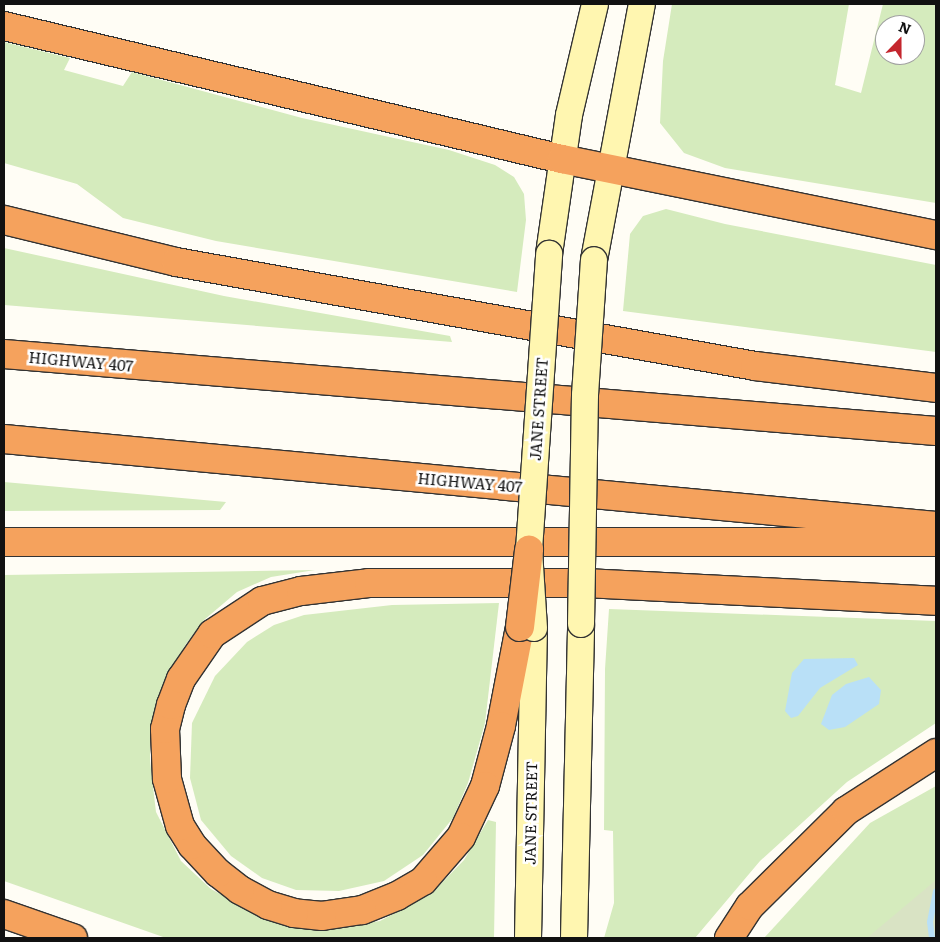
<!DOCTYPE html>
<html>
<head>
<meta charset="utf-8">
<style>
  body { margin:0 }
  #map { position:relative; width:940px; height:942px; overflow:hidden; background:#fffdf5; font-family:Literata,serif }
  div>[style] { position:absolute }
  .green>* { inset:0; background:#d5ebbd }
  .cemetery>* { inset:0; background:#d9e3c4 }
  .water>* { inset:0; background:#b9e0f7 }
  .stream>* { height:6px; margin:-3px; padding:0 3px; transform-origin:3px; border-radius:3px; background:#b9e0f7 }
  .roads { filter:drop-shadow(1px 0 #333) drop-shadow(-1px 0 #333) drop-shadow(0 1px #333) drop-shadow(0 -1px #333) }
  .secondary>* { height:26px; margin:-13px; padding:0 13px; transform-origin:13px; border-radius:13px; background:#fff6b0 }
  .motorway>* { height:28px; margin:-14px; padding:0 14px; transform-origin:14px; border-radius:14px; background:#f5a25d }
  .bridges { filter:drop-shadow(1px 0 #333) drop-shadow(-1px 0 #333) drop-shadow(0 1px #333) drop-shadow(0 -1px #333) }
  .secondary-bridge>* { height:26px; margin:-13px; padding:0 13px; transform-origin:13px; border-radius:13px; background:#fff6b0 }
  .motorway-bridge>* { height:28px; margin:-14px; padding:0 14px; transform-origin:14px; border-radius:14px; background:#f5a25d }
  span { translate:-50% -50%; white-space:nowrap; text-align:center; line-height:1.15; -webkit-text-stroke:5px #fff; paint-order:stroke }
  .street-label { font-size:15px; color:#111 }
  .frame { position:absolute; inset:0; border:5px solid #111; pointer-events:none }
  .north { position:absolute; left:875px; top:15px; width:50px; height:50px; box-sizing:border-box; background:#fff; border:1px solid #a0a0a0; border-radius:50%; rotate:22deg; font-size:14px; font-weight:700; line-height:20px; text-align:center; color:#111 }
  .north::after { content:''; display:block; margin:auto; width:18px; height:22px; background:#c4262e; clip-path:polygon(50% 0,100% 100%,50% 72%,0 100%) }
</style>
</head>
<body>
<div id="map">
  <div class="green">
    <div style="clip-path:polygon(evenodd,672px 4px,849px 4px,835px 85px,861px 93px,883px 4px,936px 4px,936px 203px,725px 168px,684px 153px,660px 123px,663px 61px,672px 4px,885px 25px,915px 25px,915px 55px,885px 55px,885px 25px)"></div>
    <div style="clip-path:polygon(4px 42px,70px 58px,64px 70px,123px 86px,132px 72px,302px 118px,449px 150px,495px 165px,514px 177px,524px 194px,526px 220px,517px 292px,216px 241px,123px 218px,77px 184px,4px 163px)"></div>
    <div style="clip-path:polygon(666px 209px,725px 224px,936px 265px,936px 352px,623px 311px,630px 234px,643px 216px)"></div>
    <div style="clip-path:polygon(4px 248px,224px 296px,450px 336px,452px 342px,4px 305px)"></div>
    <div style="clip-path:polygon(4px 482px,226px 502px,220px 510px,4px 511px)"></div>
    <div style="clip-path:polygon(315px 570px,271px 577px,237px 592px,204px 620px,186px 644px,164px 681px,150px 727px,150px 761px,156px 812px,181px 861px,211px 889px,251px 911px,291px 925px,329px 929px,380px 921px,431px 894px,464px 860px,488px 820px,496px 822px,494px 938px,166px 938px,4px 881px,4px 575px)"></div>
    <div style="clip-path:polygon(499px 603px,485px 723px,468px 783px,453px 818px,423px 855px,384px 881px,339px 891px,296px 890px,262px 878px,231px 856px,201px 820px,190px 778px,192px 723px,215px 676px,247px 642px,274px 625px,304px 615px,392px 605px)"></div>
    <div style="clip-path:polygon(609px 609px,936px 621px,936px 723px,847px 782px,760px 861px,695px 938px,604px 938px,614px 903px,613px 831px,604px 830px,605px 669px)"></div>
    <div style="clip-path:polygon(936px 786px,936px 938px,764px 938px,870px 823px)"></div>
  </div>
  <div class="cemetery">
    <div style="clip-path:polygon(936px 880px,936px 938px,867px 938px)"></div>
  </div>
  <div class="water">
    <div style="clip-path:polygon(854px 658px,858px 665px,820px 688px,798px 716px,791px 718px,785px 711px,792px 673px,804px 659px)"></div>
    <div style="clip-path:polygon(869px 677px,881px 690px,879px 704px,845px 727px,829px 730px,821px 724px,832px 695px,846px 684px)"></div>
  </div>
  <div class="stream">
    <div style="left:932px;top:938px;width:16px;rotate:-97deg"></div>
    <div style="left:930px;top:922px;width:31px;rotate:-79deg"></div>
  </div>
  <div class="roads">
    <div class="secondary">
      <div style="left:549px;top:254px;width:140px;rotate:-81.8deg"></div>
      <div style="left:569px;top:115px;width:114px;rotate:-76.8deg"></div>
      <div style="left:594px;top:260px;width:260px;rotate:-79.4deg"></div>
      <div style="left:528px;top:938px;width:310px;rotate:-88.9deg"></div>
      <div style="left:574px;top:938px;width:314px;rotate:-88.7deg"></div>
    </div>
    <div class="motorway">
      <div style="left:4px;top:26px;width:574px;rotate:13.41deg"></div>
      <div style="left:562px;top:159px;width:382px;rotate:11.5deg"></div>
      <div style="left:4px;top:220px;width:177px;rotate:13.7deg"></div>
      <div style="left:176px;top:262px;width:588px;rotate:10.18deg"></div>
      <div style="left:755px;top:366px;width:182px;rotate:6.9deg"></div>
      <div style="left:4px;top:354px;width:935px;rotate:4.72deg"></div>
      <div style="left:4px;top:439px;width:936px;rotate:5.33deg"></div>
      <div style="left:4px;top:542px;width:932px"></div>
      <div style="left:520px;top:627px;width:101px;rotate:100.9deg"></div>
      <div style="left:501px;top:726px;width:62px;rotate:104.9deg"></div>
      <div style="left:485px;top:786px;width:56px;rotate:115.2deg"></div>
      <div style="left:461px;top:837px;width:58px;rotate:130.8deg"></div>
      <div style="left:423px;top:881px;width:30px;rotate:150deg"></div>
      <div style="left:397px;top:896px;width:38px;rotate:158deg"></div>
      <div style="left:362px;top:910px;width:40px;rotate:171.5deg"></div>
      <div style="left:322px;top:916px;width:28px;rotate:-174deg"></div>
      <div style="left:294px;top:913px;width:27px;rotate:-163deg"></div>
      <div style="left:268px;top:905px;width:32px;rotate:-152deg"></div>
      <div style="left:240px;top:890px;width:28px;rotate:-142deg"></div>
      <div style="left:218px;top:873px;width:38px;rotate:-133deg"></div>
      <div style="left:192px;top:845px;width:22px;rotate:-122deg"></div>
      <div style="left:180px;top:826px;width:49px;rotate:-105.5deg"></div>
      <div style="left:167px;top:779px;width:50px;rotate:-92.3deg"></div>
      <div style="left:165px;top:729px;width:25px;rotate:-76deg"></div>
      <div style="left:171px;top:705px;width:28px;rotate:-69deg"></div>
      <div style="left:181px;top:679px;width:55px;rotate:-55.4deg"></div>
      <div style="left:212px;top:634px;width:60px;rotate:-33.4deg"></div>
      <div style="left:262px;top:601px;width:40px;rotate:-14.4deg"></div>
      <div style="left:301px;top:591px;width:68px;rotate:-6.7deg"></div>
      <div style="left:369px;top:583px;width:215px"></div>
      <div style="left:584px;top:583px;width:352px;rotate:2.9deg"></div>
      <div style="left:4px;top:914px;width:73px;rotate:19.2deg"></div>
      <div style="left:729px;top:938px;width:38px;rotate:-57deg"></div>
      <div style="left:750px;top:906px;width:135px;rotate:-44.7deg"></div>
      <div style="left:846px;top:811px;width:107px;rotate:-32.8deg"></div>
    </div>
  </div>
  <div class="bridges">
    <div class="secondary-bridge">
      <div style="left:581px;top:624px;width:229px;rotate:-89deg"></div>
      <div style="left:585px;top:395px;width:135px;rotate:-86.2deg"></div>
      <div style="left:534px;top:628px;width:78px;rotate:-93.7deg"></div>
      <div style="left:529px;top:550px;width:297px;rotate:-86.1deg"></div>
    </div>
    <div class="motorway-bridge">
      <div style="left:520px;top:627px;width:78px;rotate:-83.3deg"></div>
    </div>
  </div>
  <div class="street-label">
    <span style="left:81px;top:361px;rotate:5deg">HIGHWAY 407</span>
    <span style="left:538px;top:409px;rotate:-86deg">JANE STREET</span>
    <span style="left:470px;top:482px;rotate:5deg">HIGHWAY 407</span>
    <span style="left:530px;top:813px;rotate:-89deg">JANE STREET</span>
  </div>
  <div class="frame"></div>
  <div class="north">N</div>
</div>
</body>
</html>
